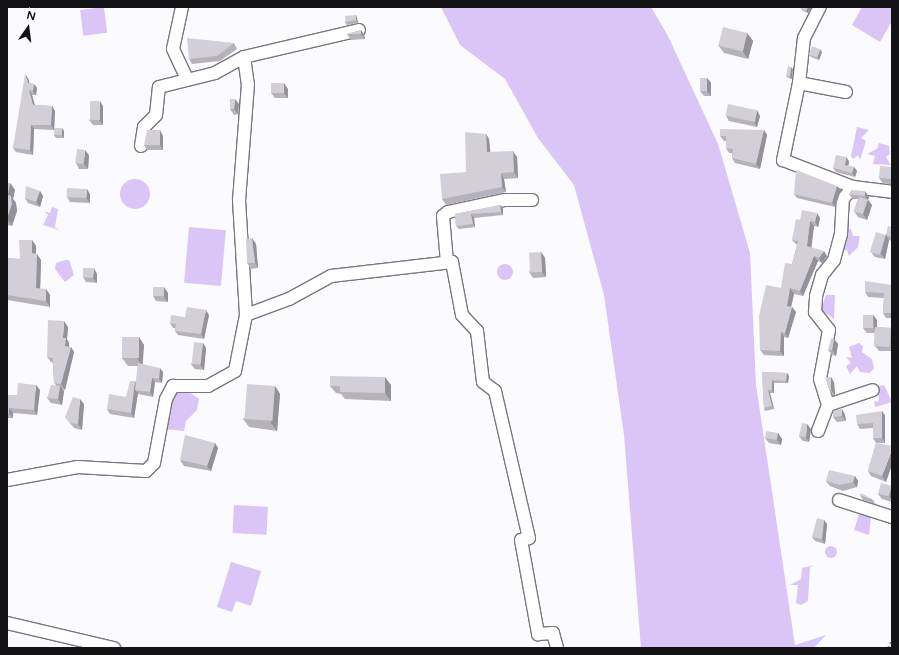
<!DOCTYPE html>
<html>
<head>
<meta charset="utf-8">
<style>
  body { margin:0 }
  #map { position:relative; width:899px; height:655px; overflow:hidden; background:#fbfafe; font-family:"Varela Round",sans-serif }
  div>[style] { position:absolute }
  .water>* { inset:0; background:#dac5f7; transform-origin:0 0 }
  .round { border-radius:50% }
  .path>* { height:1.5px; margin-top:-0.75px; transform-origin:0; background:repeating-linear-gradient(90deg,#a1a0a3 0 2px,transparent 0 4px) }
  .roads { filter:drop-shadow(1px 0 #79767f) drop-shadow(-1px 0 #79767f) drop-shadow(0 1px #79767f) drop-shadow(0 -1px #79767f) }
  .minor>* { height:12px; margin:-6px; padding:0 6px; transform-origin:6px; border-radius:6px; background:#fff }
  .wall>* { inset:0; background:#b5b2bb }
  .shaded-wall>* { inset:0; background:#949198 }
  .building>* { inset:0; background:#d3cfd9; transform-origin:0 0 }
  span { translate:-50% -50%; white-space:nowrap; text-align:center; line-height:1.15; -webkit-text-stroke:3px #fff; paint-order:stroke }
  .frame { position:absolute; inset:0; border:8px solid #131215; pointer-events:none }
  .north { position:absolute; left:8px; top:8px; width:40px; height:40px; -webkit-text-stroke:3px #fff; paint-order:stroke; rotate:14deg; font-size:11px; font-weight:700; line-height:16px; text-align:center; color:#131215 }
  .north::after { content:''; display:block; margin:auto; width:14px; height:18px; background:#131215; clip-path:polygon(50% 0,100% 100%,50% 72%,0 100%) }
</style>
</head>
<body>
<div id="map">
  <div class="water">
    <div style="left:104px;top:7px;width:26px;height:24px;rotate:83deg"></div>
    <div style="clip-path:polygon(441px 7px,651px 7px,668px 36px,718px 144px,750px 253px,756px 385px,795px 645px,826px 635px,814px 648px,641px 648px,624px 435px,604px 295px,574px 185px,538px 138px,505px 79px,460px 45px)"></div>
    <div style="clip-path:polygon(862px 7px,892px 7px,892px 21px,880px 42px,852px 25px)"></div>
    <div style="clip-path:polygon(857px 127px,869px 130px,861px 138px,866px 141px,860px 160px,858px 155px,853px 159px,851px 156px)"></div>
    <div style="clip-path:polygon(879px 143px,889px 146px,890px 154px,886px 157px,891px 165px,873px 164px,875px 156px,867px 154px,877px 149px)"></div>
    <div class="round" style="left:120px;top:179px;width:30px;height:30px"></div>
    <div style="clip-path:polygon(52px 207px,58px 209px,55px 227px,59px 230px,43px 225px,48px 215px,44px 211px,50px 213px)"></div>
    <div style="left:189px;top:227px;width:37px;height:56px;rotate:5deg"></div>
    <div style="clip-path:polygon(851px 229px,853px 236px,860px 236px,858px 247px,849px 256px,847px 250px,842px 251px,846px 244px,842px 242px,847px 237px,845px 230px)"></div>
    <div style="clip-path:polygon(65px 260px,69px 260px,74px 275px,65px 282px,55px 269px,56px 263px)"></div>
    <div class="round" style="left:497px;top:264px;width:16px;height:16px"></div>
    <div style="clip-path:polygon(826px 295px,835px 295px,834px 319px,821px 310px)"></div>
    <div style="clip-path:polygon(859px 343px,863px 346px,862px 352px,872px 359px,874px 368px,870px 373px,860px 372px,857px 366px,850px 374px,846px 366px,851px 363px,846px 357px,852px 358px,849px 347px)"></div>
    <div style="clip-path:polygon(884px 385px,892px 402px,875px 407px,874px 401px,878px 402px,879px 398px,876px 387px)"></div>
    <div style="clip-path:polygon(188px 391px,199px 399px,197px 410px,186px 421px,184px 431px,165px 429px,168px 407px,175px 393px)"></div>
    <div style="left:234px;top:505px;width:34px;height:28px;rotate:3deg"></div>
    <div style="clip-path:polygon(859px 514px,871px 517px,869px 535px,854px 530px)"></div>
    <div class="round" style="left:825px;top:546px;width:12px;height:12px"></div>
    <div style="clip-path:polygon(231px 562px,261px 571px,251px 606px,236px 601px,232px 612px,217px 607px)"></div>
    <div style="clip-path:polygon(814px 565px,810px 567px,808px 601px,801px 605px,796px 603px,798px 585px,790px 585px,801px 579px,802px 568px)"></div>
  </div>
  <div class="path">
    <div style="left:888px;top:648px;width:10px;rotate:-66deg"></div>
  </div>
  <div class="roads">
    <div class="minor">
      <div style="left:182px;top:7px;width:43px;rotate:102.1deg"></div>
      <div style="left:173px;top:49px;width:33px;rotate:65deg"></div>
      <div style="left:244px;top:57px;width:118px;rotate:-13.2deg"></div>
      <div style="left:799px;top:83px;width:45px;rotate:-83.7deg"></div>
      <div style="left:804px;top:38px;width:35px;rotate:-63deg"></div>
      <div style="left:846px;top:92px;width:48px;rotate:-169.2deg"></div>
      <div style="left:799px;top:83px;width:79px;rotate:101.7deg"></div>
      <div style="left:783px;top:160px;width:75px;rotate:21.1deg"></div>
      <div style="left:853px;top:187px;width:39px;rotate:7deg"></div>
      <div style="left:141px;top:146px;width:19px;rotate:-81deg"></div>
      <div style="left:144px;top:127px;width:17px;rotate:-45deg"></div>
      <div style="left:156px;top:115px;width:28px;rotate:-84deg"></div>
      <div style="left:159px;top:87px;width:58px;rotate:-14deg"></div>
      <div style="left:215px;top:73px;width:33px;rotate:-29deg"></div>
      <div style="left:244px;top:57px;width:27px;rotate:82deg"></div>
      <div style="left:248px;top:84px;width:116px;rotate:94.4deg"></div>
      <div style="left:239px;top:200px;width:115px;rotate:86.5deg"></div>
      <div style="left:447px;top:262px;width:46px;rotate:-95deg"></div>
      <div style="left:443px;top:216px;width:6px;rotate:-39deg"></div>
      <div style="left:448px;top:212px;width:57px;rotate:-12.1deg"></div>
      <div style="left:504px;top:200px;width:28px"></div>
      <div style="left:828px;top:405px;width:47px;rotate:-18.4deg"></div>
      <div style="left:818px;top:431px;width:28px;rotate:-69deg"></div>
      <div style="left:828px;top:405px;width:27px;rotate:-107deg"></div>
      <div style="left:820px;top:379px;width:50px;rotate:-79.6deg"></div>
      <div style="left:829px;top:330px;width:23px;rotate:-128deg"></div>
      <div style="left:815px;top:312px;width:16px;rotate:-86deg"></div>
      <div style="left:816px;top:296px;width:22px;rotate:-74deg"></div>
      <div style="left:822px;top:275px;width:19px;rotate:-51deg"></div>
      <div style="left:834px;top:260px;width:27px;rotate:-75deg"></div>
      <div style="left:841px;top:234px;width:35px;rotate:-87deg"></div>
      <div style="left:843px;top:199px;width:16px;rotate:-50deg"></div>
      <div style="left:7px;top:480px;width:72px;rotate:-10.4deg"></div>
      <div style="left:78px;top:467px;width:68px;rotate:3.4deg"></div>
      <div style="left:146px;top:471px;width:11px;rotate:-45deg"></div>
      <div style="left:154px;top:463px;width:65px;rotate:-79.4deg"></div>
      <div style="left:166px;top:399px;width:15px;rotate:-62deg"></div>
      <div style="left:173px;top:386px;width:35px"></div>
      <div style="left:208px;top:386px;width:31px;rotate:-29deg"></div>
      <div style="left:235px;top:371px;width:57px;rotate:-78.9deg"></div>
      <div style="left:246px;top:315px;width:46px;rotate:-20.4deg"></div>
      <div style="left:289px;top:299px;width:48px;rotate:-28.7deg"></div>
      <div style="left:331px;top:276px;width:122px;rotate:-6.6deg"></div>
      <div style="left:452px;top:262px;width:54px;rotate:79.3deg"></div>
      <div style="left:462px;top:315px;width:22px;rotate:47deg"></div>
      <div style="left:477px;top:331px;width:51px;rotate:83.3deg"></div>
      <div style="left:483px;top:382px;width:15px;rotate:37deg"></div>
      <div style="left:495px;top:391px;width:151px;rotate:77deg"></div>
      <div style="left:529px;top:538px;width:8px;rotate:166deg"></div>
      <div style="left:521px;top:540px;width:96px;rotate:79.7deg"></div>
      <div style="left:538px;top:634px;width:15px;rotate:-4deg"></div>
      <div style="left:553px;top:633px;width:16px;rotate:75deg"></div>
      <div style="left:839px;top:500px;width:56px;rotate:17.8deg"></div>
      <div style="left:7px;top:623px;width:110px;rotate:13.2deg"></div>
    </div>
  </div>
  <div class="wall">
    <div style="clip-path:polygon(801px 8px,811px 8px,808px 13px,803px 11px)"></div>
    <div style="clip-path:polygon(356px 15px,357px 18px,358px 23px,347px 25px,345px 22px)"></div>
    <div style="clip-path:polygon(361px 30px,364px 35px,365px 39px,351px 40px,347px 34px)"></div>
    <div style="clip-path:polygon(747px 33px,753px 41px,748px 59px,724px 53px,718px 45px)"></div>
    <div style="clip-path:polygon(234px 43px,237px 49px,220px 61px,192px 64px,189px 59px)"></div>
    <div style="clip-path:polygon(822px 52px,819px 60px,811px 57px,809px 55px)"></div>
    <div style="clip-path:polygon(793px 69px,792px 79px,788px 78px,786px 76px)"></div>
    <div style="clip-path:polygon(28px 78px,29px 83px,34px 84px,37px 88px,36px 95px,32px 95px,35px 105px,52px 106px,55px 111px,54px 130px,34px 129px,33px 155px,16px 152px,13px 148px)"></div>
    <div style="clip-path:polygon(707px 78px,711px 83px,711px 96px,704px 96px,700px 91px)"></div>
    <div style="clip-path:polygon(288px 89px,288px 98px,275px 98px,271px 93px)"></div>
    <div style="clip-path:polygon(239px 104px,238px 114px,234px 115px,230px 109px)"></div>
    <div style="clip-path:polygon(103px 106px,103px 125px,93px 125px,89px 120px)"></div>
    <div style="clip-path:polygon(726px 116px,760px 116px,757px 127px,729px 121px)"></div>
    <div style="clip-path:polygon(764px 130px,767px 135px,760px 169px,735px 163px,732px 158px,732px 153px,729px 153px,726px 148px,726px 141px,724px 141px,720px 136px)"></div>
    <div style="clip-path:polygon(64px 131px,64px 138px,56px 138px,54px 135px)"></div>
    <div style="clip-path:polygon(486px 134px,489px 139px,490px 152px,517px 157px,518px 178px,504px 179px,506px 192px,446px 205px,442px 199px,466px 172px)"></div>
    <div style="clip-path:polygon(163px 136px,163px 150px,147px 150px,144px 145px)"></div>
    <div style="clip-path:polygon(89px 155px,88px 169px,79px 169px,76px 163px)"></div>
    <div style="clip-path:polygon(849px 161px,848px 166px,854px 167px,857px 171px,855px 177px,836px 172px,833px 168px)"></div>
    <div style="clip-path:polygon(892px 167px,892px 185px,883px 183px,879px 178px)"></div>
    <div style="clip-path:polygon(7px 183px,10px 183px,15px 190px,13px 199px,16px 203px,17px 211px,12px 226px,7px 225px)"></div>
    <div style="clip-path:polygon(841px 190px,835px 207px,797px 198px,794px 194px)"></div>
    <div style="clip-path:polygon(852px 190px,869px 197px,868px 200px,872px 205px,867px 220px,858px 217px,854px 211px,858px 199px,853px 199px,849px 194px)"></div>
    <div style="clip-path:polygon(40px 191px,43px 196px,40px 207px,28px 203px,25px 198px)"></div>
    <div style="clip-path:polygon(90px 194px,90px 203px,70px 202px,67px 197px)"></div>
    <div style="clip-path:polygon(500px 205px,503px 208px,503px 215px,474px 218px,475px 227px,459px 229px,456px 226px,455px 214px)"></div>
    <div style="clip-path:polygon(820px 218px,818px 227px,814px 226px,811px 247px,827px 256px,822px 263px,818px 261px,803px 296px,794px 294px,791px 307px,792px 307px,796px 312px,788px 338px,784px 337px,784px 356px,764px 355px,760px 350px,781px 288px,792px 264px,797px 245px,792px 240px,800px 220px)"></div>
    <div style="clip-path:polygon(892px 227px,892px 241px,889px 240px,885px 259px,875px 257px,871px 252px)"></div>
    <div style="clip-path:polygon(252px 238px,256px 244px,258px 268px,251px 269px,247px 263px)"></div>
    <div style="clip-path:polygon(32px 240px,36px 246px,36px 254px,41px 260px,40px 289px,46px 289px,50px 295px,50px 307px,7px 300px,7px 258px,20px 259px)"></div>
    <div style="clip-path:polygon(541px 252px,545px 258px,546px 277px,533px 278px,529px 272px)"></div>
    <div style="clip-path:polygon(97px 274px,97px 283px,86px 282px,83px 277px)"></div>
    <div style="clip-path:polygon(892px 285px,892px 318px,886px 318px,883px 313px,884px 298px,868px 297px,865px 292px)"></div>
    <div style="clip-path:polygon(168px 293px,168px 302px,156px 301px,153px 296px)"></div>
    <div style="clip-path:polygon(209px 315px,204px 339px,178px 335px,175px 331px,175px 328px,173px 328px,170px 323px,185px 317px)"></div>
    <div style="clip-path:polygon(873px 315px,877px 320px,877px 327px,891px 328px,892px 329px,892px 351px,879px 351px,875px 346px,875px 333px,867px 333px,863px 328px)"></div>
    <div style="clip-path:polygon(68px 327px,67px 339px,69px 343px,69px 347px,71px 347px,74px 352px,65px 390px,62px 389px,64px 391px,62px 405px,51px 403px,47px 398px,56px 385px,54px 383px,53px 363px,51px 362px,47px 357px)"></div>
    <div style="clip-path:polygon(139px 337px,144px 345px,143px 364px,163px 372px,162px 383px,155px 382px,153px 397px,138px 394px,138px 393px,134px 418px,110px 414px,107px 409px,126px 397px,136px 383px,138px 366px,128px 366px,122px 358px)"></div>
    <div style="clip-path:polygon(834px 339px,838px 344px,836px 356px,832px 355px,828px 350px)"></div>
    <div style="clip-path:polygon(203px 343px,206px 348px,204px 370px,195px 369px,191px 364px)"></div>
    <div style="clip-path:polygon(762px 372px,787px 373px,789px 376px,788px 383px,774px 383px,774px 393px,770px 393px,774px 409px,765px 411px,764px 408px)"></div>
    <div style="clip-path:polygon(834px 382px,835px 395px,833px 395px,829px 390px)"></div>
    <div style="clip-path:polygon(391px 385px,391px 401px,345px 399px,341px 394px,336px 393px,330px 386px)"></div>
    <div style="clip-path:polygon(275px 386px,280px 394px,277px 431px,249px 427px,243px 419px)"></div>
    <div style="clip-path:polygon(40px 390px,37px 415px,13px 413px,13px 418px,7px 418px,7px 395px,17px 395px)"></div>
    <div style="clip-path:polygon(84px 404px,82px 430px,74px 428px,65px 417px)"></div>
    <div style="clip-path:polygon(842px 409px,845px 415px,846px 421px,837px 422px,833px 417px)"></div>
    <div style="clip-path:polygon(885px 415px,885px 443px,876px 443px,873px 438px,873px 428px,860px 429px,857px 424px)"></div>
    <div style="clip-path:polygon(811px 429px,809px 442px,803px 441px,799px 436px)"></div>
    <div style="clip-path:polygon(778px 433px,782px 439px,781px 445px,769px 443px,765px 438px)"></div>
    <div style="clip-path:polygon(215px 443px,218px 448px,211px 471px,184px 466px,180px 460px)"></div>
    <div style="clip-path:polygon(876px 443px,886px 482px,871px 476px,868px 471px)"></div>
    <div style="clip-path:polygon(855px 476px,858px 481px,857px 487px,843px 491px,830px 486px,826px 481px)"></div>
    <div style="clip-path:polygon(892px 486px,892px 502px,882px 499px,878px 494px)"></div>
    <div style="clip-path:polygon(860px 495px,872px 499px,876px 504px,863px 500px)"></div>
    <div style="clip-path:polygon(824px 520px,827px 524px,825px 544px,815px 541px,812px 537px)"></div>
  </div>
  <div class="shaded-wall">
    <div style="clip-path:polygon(808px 7px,811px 7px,811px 8px,808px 13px,806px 11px)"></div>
    <div style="clip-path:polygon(356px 15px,357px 18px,358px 23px,356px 20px)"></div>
    <div style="clip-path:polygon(361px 30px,364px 35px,365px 39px,361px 34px)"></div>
    <div style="clip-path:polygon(747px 33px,753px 41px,748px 59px,743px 52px)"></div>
    <div style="clip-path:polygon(820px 49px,822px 52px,819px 60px,817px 57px)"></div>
    <div style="clip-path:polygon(791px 67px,793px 69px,792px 79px,790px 77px)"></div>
    <div style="clip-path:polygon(25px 74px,28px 78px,31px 88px,28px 83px)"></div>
    <div style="clip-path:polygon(707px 78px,711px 83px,711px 96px,707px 91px)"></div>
    <div style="clip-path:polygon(284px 83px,288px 89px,288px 98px,284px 93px)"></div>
    <div style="clip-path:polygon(34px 84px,37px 88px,36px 95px,33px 91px)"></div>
    <div style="clip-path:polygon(29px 90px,32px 95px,36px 110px,33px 105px)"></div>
    <div style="clip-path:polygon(235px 99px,239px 104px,238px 114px,234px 109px)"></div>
    <div style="clip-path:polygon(100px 101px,103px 106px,103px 125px,99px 120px)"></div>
    <div style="clip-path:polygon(52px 106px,55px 111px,54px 130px,51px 125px)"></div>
    <div style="clip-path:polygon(757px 110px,760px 116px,757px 127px,754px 122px)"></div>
    <div style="clip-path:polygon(31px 125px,34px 129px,33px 155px,30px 150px)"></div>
    <div style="clip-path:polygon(62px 128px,64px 131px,64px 138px,62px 135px)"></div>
    <div style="clip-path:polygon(160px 130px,163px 136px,163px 150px,160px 145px)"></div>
    <div style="clip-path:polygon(764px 130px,767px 135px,760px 169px,756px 164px)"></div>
    <div style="clip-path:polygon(486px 134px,489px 139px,491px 157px,487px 152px)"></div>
    <div style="clip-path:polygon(85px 150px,89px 155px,88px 169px,84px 164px)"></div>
    <div style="clip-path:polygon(513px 151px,517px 157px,518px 178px,514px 172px)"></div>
    <div style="clip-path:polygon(846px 157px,849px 161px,848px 169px,845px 165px)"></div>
    <div style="clip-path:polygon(854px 167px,857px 171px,855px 177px,852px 173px)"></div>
    <div style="clip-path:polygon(501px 173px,504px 179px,506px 192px,502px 187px)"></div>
    <div style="clip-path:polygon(10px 183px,15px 190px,13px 199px,16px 203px,17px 211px,12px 226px,7px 219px,8px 195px)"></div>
    <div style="clip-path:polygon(837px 186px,841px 190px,835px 207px,832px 203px)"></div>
    <div style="clip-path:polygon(87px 189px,90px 194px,90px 203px,86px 198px)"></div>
    <div style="clip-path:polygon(40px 191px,43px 196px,40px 207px,36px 202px)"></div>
    <div style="clip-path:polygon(865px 191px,869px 197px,868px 200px,872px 205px,867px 220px,863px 214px,868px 200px,865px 196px)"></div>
    <div style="clip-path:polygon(500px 205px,503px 208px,503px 215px,501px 212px)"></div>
    <div style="clip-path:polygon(817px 213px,820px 218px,818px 227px,815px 222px)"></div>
    <div style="clip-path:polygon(471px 214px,474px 218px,475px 227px,473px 224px)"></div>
    <div style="clip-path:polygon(810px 221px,814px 226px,811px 251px,807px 246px)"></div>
    <div style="clip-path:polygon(886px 235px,889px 240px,885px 259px,881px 254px)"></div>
    <div style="clip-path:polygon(252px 238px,256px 244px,258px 268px,255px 263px)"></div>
    <div style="clip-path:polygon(32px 240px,36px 246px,36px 259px,32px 253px)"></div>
    <div style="clip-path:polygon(824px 251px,827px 256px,822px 263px,819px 258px)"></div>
    <div style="clip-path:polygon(541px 252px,545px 258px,546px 277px,542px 272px)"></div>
    <div style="clip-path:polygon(37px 254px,41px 260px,40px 294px,36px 288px)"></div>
    <div style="clip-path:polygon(814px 256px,818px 261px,803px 296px,800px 291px)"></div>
    <div style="clip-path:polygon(94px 268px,97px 274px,97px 283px,93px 278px)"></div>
    <div style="clip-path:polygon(164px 287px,168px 293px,168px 302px,164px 297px)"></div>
    <div style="clip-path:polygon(790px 288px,794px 294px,790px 311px,787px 306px)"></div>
    <div style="clip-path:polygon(46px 289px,50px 295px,50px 307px,46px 301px)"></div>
    <div style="clip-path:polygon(792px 307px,796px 312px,788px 338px,785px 333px)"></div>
    <div style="clip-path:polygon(206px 310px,209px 315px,204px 339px,201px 334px)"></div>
    <div style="clip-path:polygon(873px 315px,877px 320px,877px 333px,874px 328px)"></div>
    <div style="clip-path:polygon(64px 321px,68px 327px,67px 339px,69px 343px,69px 351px,65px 346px,63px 338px)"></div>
    <div style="clip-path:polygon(891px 328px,892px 329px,892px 348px,891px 346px)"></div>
    <div style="clip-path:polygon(781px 332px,784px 337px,784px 356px,780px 351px)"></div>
    <div style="clip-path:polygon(139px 337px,144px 345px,142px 366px,137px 358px)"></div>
    <div style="clip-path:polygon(834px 339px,838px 344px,836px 356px,832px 350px)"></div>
    <div style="clip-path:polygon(203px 343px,206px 348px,204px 370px,200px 365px)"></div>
    <div style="clip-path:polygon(71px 347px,74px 352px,65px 390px,61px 384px)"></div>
    <div style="clip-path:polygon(160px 368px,163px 372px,162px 383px,159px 379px)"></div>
    <div style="clip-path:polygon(787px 373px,789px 376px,788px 383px,786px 381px)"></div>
    <div style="clip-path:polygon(385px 377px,391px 385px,391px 401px,385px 393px)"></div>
    <div style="clip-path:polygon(831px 377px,834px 382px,835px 395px,831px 390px)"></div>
    <div style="clip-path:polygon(152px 378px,155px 382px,153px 397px,150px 392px)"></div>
    <div style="clip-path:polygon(772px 380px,774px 383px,774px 393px,772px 390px)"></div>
    <div style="clip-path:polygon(135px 381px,138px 386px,135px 390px,138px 393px,134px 418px,131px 413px)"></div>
    <div style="clip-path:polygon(36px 385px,40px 390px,37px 415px,34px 410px)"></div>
    <div style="clip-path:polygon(60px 386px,64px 391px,62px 405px,58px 399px)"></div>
    <div style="clip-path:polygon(275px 386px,280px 394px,277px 431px,271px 423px)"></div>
    <div style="clip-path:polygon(768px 390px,770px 393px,774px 409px,772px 406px)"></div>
    <div style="clip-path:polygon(80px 399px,84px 404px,82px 430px,78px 424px)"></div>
    <div style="clip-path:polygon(9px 408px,13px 413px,13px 418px,9px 413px)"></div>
    <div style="clip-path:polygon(842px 409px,845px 415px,846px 421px,842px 416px)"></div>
    <div style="clip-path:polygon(882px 411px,885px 415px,885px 443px,882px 438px)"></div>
    <div style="clip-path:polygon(807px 424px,811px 429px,809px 442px,806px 437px)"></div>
    <div style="clip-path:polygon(778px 433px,782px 439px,781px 445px,777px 440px)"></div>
    <div style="clip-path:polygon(215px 443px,218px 448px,211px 471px,207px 466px)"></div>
    <div style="clip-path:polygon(892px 450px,892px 465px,886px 482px,882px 476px)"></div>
    <div style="clip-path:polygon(855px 476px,858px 481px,857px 487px,853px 482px)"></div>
    <div style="clip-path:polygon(892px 486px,892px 501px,889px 496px)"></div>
    <div style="clip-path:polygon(824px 520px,827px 524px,825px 544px,822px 539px)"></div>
  </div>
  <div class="building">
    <div style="clip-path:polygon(801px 7px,808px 7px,806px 11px,801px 8px)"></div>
    <div style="clip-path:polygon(356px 15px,356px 20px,345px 22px,345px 16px)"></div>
    <div style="left:723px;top:27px;width:25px;height:19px;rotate:14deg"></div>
    <div style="clip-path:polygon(361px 30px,361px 34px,347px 34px)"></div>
    <div style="clip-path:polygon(187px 38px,234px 43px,217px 56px,189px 59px)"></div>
    <div style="left:812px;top:46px;width:9px;height:9px;rotate:21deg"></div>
    <div style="clip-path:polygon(788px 66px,791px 67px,790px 77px,786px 76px)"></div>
    <div style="clip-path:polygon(25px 74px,28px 83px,34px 84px,33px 91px,29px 90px,33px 105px,52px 106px,51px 125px,31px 125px,30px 150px,13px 148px)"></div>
    <div style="left:700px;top:78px;width:7px;height:13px"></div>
    <div style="left:271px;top:83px;width:13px;height:10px"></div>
    <div style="clip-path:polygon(230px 99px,235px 99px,234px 109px,230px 109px)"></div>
    <div style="left:90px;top:101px;width:10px;height:19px"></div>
    <div style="left:728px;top:104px;width:30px;height:12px;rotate:12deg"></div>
    <div style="left:54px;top:128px;width:8px;height:7px"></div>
    <div style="clip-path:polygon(720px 129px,764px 130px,756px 164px,732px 158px,733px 149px,726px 148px,726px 136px,720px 136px)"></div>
    <div style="clip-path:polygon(147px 130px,160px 130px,160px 145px,144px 145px)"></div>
    <div style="clip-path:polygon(465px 132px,486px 134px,487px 152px,513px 151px,514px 172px,501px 173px,502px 187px,442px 199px,440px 174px,466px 172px)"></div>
    <div style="left:77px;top:149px;width:8px;height:14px;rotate:7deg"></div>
    <div style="clip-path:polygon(836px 155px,846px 157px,845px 165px,854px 167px,852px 173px,833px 168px)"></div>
    <div style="left:880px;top:166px;width:12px;height:12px;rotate:5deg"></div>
    <div style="clip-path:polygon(796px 170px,837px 186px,832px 203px,794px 194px)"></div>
    <div style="clip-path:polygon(7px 183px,10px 183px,8px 195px,11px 196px,12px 204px,7px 219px)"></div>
    <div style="clip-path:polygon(26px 186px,40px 191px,36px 202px,25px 198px)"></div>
    <div style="left:67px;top:188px;width:20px;height:9px;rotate:3deg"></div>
    <div style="clip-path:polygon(852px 190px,865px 191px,865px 196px,849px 194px)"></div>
    <div style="left:859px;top:197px;width:9px;height:15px;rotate:18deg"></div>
    <div style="clip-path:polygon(500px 205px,501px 212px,471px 214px,473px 224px,456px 226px,455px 214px)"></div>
    <div style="clip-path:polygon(802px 210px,817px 213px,815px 222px,810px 221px,807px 246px,824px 251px,819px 258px,814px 256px,800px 291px,790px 288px,787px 306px,792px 307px,785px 333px,781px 332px,780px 351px,760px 350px,759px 316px,766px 285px,781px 288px,785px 263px,792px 264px,798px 241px,792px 240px,796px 219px,800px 220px)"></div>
    <div style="clip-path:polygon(888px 226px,892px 227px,892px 237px,886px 235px)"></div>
    <div style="left:876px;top:232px;width:10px;height:21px;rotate:17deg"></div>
    <div style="clip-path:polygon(252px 238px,255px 263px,247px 263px,246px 239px)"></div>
    <div style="clip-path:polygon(19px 240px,32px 240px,32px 253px,37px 254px,36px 288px,46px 289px,46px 301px,7px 295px,7px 258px,20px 259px)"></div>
    <div style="left:541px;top:252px;width:20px;height:12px;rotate:87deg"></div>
    <div style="clip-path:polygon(83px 268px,94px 268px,93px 278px,83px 277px)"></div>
    <div style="clip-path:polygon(865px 281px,892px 285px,892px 313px,883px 313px,884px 293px,865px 292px)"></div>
    <div style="left:153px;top:287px;width:11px;height:9px"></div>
    <div style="clip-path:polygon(187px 307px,206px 310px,201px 334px,175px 331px,176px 324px,170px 323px,171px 315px,185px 317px)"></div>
    <div style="left:863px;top:315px;width:10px;height:13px"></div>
    <div style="clip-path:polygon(48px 320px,64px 321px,63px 338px,66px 338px,65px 346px,71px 347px,61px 384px,54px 383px,53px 358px,47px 357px)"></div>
    <div style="left:875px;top:327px;width:16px;height:19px;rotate:4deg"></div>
    <div style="left:122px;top:337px;width:17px;height:21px"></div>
    <div style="clip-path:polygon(831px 338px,834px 339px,832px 350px,828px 350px)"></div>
    <div style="left:194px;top:342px;width:9px;height:22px;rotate:6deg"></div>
    <div style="clip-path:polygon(138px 363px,160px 368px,159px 379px,152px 378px,150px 392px,135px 390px)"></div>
    <div style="clip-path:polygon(762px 372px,787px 373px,786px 381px,772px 380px,772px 390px,768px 390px,772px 406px,764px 408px)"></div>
    <div style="clip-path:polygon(330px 376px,385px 377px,385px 393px,340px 392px,340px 386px,330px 386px)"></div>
    <div style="clip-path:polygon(825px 377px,831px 377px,831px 390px,829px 390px)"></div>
    <div style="clip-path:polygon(130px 381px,135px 381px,131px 413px,107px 409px,109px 394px,126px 397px)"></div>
    <div style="clip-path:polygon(18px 383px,36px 385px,34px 410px,9px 408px,9px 413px,7px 413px,7px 395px,17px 395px)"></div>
    <div style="left:247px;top:384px;width:28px;height:35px;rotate:4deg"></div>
    <div style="clip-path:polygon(51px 385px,60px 386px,58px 399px,47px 398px)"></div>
    <div style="clip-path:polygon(73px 397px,80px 399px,78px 424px,70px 423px,65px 417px)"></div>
    <div style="clip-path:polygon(842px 409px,842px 416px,833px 417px,833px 411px)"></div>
    <div style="clip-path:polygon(882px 411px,882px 438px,873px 438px,873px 423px,857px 424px,856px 415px)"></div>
    <div style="clip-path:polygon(802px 423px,807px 424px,806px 437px,799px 436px)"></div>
    <div style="left:766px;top:431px;width:12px;height:7px;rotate:9deg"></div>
    <div style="clip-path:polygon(185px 435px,215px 443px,207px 466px,180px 460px)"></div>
    <div style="clip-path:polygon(876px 443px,892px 446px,892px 450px,882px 476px,868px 471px)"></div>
    <div style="clip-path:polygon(829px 470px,855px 476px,853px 482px,840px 485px,826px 481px)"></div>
    <div style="left:881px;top:483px;width:11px;height:11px;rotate:15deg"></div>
    <div style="clip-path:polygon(861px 493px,872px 499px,860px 495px)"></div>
    <div style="clip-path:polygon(817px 518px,824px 520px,822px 539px,812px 537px)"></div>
  </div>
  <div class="frame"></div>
  <div class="north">N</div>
</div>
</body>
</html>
